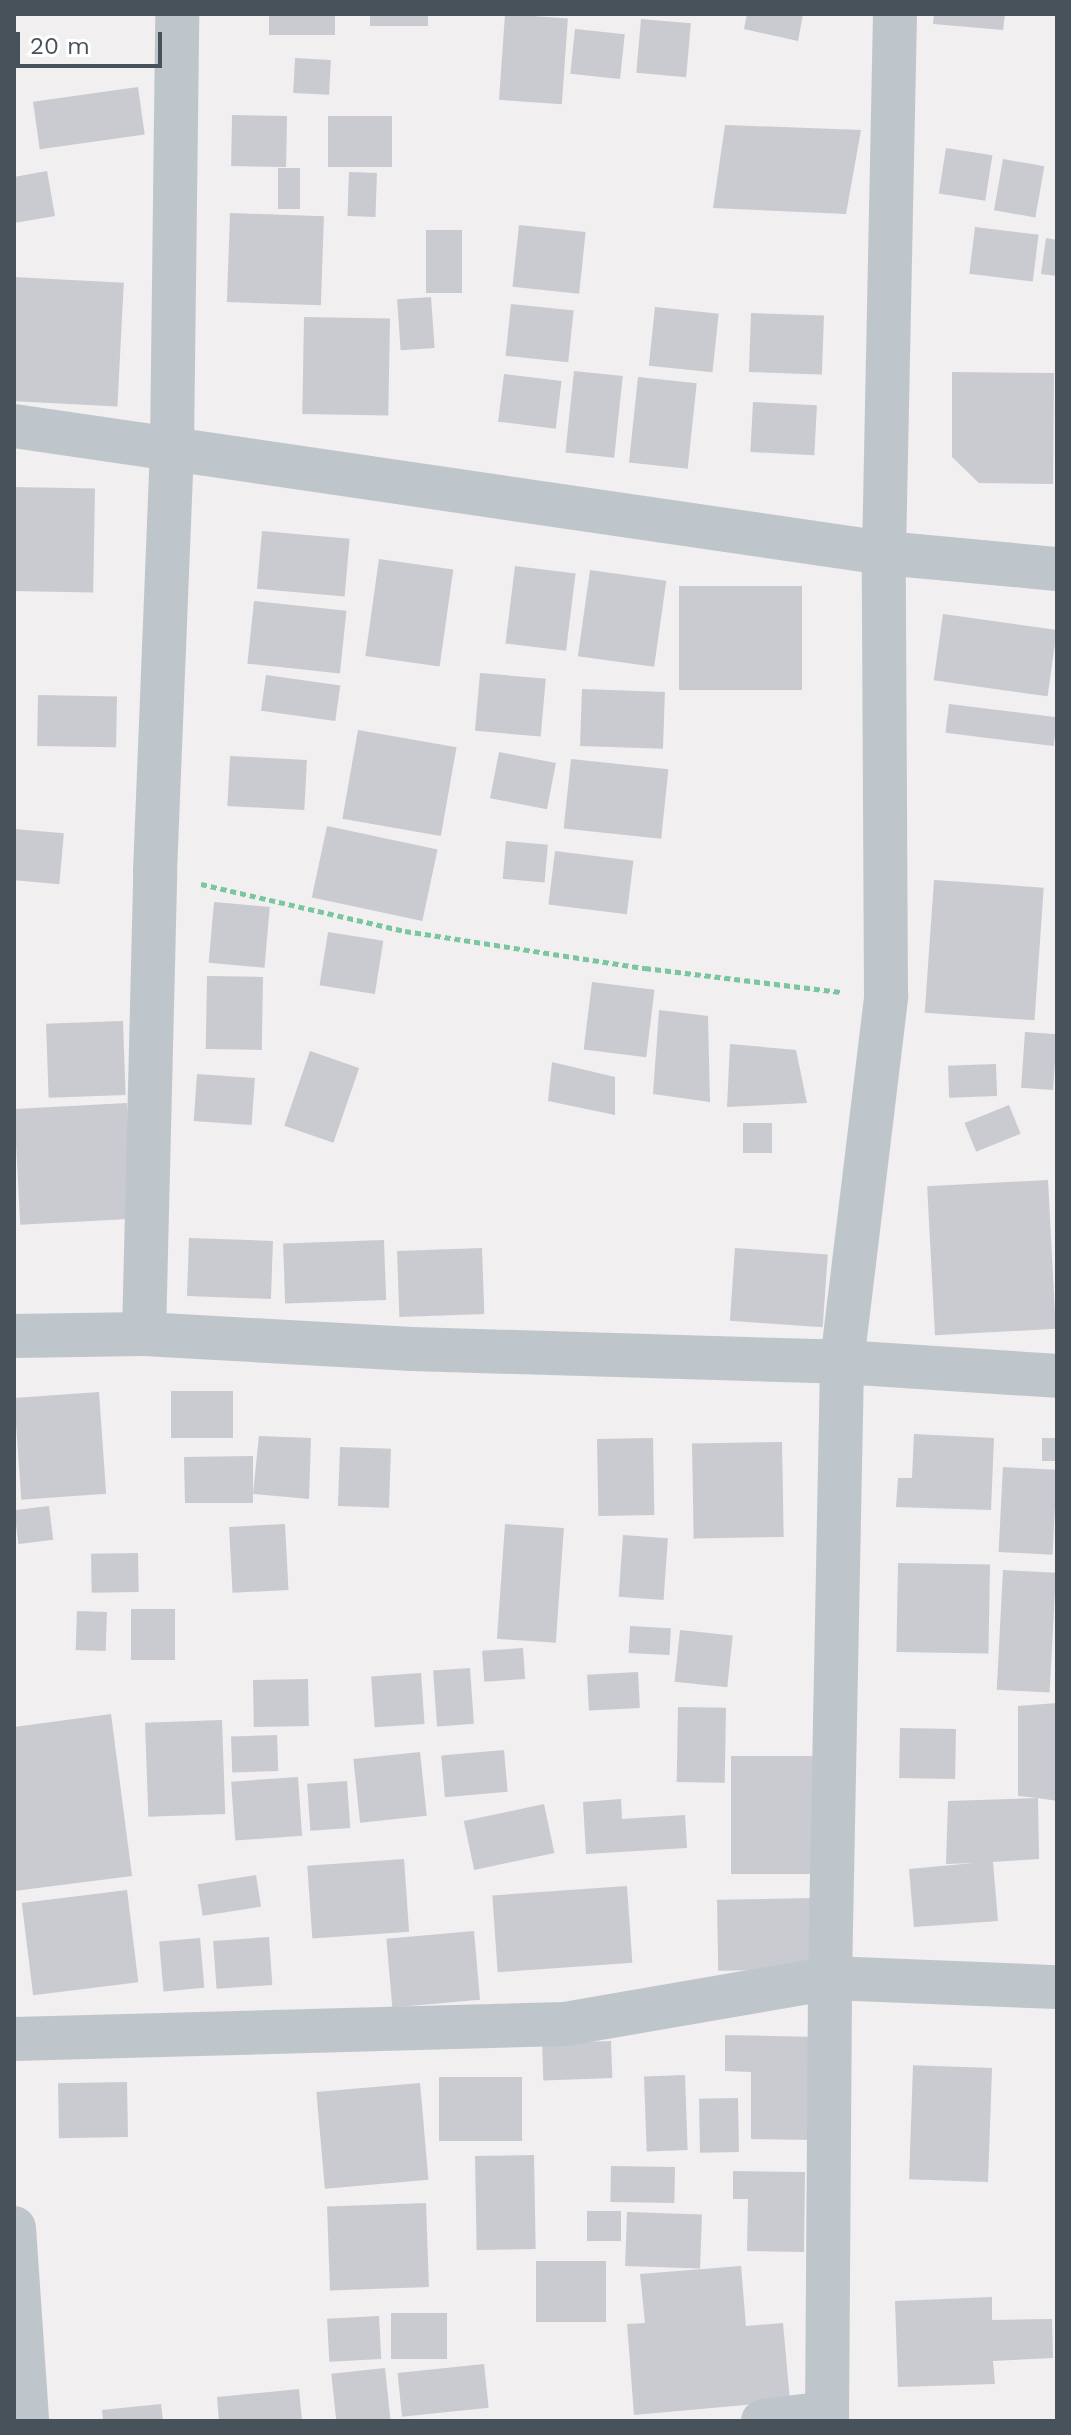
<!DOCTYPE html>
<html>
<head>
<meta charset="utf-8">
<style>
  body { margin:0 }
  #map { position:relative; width:1071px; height:2435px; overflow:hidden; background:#f1efef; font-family:"Work Sans",sans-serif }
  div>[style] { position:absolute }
  .building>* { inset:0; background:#c9cbd1; transform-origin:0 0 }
  .path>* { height:5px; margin-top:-2.5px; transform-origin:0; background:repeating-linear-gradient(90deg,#7ac79f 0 6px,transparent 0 10px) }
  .street>* { height:44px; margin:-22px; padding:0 22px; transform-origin:22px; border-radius:22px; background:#bec6cc }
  span { translate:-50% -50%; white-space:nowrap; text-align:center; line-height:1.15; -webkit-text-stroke:6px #fff; paint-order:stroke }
  .frame { position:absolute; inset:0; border:16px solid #48525a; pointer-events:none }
  .scale { position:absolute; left:16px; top:32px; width:146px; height:36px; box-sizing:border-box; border:4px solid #48525a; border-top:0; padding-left:10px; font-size:24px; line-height:28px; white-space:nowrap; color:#48525a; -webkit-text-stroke:6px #fff; paint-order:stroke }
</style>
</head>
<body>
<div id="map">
  <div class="building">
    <div style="left:269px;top:14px;width:66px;height:21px"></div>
    <div style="left:370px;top:14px;width:58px;height:12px"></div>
    <div style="left:505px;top:14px;width:63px;height:86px;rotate:4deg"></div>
    <div style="clip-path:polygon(747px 14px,803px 14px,798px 41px,744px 29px)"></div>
    <div style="clip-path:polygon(934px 14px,1005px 14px,1003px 30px,933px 24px)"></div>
    <div style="left:641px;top:19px;width:50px;height:54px;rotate:5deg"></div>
    <div style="left:575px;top:29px;width:50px;height:45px;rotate:6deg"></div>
    <div style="left:295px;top:58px;width:36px;height:35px;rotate:3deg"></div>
    <div style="left:138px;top:87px;width:48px;height:106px;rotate:82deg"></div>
    <div style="left:232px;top:115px;width:55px;height:51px;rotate:1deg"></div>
    <div style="left:392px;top:116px;width:51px;height:64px;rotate:90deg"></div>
    <div style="clip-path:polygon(725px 125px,861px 130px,846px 214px,713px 208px)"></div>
    <div style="left:946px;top:148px;width:47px;height:46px;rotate:9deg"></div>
    <div style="left:1003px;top:159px;width:42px;height:52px;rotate:10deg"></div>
    <div style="left:278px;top:168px;width:22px;height:41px"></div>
    <div style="clip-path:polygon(47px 171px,55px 216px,14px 223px,14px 177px)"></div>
    <div style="left:349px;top:172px;width:28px;height:44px;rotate:2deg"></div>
    <div style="left:230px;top:213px;width:94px;height:89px;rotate:2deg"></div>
    <div style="left:519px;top:225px;width:67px;height:62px;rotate:6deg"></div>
    <div style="left:975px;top:227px;width:64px;height:47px;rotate:7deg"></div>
    <div style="left:426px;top:230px;width:36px;height:63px"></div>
    <div style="clip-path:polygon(1046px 238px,1057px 240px,1057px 276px,1041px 274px)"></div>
    <div style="left:14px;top:277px;width:110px;height:124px;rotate:3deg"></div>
    <div style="left:431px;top:297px;width:51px;height:34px;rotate:86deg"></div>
    <div style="left:511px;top:304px;width:63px;height:52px;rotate:6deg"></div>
    <div style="left:655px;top:307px;width:64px;height:59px;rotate:6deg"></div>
    <div style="left:751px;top:313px;width:73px;height:59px;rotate:2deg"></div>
    <div style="left:304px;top:317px;width:86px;height:97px;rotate:1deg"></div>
    <div style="left:574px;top:371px;width:49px;height:82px;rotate:6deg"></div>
    <div style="clip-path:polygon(952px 372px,1054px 373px,1053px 484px,979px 483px,952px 457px)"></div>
    <div style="left:504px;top:374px;width:58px;height:48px;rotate:7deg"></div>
    <div style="left:638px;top:377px;width:59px;height:86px;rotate:6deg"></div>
    <div style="left:753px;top:402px;width:64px;height:50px;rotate:3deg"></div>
    <div style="left:14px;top:487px;width:81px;height:104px;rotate:1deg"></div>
    <div style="left:262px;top:531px;width:88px;height:58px;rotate:5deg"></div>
    <div style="left:379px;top:559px;width:75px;height:98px;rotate:8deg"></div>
    <div style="left:515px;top:566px;width:61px;height:78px;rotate:7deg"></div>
    <div style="left:590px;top:570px;width:77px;height:87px;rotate:8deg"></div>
    <div style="left:679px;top:586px;width:123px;height:104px"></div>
    <div style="left:254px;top:601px;width:93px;height:63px;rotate:6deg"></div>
    <div style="left:943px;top:614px;width:115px;height:67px;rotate:8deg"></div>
    <div style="left:480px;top:673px;width:66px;height:58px;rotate:5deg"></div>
    <div style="left:266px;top:675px;width:75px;height:36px;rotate:8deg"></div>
    <div style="left:582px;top:689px;width:83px;height:57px;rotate:2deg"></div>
    <div style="left:38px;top:695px;width:79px;height:51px;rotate:1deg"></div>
    <div style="left:949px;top:704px;width:109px;height:29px;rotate:7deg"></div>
    <div style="left:358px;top:730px;width:100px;height:90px;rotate:10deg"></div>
    <div style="left:499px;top:752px;width:58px;height:47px;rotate:11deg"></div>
    <div style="left:230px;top:756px;width:77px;height:50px;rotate:3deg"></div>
    <div style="left:571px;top:759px;width:98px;height:70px;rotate:6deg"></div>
    <div style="left:327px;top:826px;width:113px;height:73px;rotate:12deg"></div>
    <div style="left:14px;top:829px;width:50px;height:51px;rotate:5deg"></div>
    <div style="left:506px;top:841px;width:42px;height:38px;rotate:5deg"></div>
    <div style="left:555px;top:851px;width:79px;height:54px;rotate:7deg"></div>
    <div style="left:934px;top:880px;width:110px;height:133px;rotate:4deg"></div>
    <div style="left:214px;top:902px;width:56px;height:61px;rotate:5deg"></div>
    <div style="left:328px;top:932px;width:56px;height:54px;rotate:9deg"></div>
    <div style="left:207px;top:976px;width:56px;height:73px;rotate:1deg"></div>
    <div style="left:592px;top:982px;width:63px;height:68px;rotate:7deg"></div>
    <div style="clip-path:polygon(659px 1010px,708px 1016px,710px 1102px,653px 1094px)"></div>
    <div style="left:123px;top:1021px;width:74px;height:77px;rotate:88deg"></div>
    <div style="left:1025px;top:1032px;width:32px;height:56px;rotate:4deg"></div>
    <div style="clip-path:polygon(730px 1044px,796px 1050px,807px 1103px,727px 1107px)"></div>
    <div style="left:310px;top:1051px;width:52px;height:79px;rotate:19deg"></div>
    <div style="clip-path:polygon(552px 1062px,615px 1077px,615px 1115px,548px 1101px)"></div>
    <div style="left:996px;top:1064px;width:32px;height:48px;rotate:88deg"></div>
    <div style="left:197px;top:1074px;width:58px;height:47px;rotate:4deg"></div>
    <div style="left:127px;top:1103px;width:116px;height:113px;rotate:87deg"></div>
    <div style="left:1009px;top:1105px;width:31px;height:48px;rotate:68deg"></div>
    <div style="left:743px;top:1123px;width:29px;height:30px"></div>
    <div style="left:1048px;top:1180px;width:149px;height:121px;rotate:87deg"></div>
    <div style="left:189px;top:1238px;width:84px;height:58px;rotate:2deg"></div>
    <div style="left:384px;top:1240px;width:60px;height:101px;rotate:88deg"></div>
    <div style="left:482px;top:1248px;width:66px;height:85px;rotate:88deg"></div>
    <div style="left:735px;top:1248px;width:93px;height:73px;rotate:4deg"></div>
    <div style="left:171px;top:1391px;width:62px;height:47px"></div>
    <div style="left:99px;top:1392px;width:102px;height:85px;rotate:86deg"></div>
    <div style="clip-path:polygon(914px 1434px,994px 1438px,991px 1510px,896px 1507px,898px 1478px,912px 1478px)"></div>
    <div style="clip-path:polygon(259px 1436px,311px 1438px,309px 1499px,253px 1494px,253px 1503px,185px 1503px,184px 1457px,253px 1456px,253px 1494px)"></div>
    <div style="left:653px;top:1438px;width:77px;height:56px;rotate:89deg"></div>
    <div style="left:1057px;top:1438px;width:23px;height:15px;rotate:90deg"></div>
    <div style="left:782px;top:1442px;width:95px;height:90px;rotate:89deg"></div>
    <div style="left:340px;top:1447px;width:51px;height:59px;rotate:2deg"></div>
    <div style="left:1003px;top:1467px;width:54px;height:85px;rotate:3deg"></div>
    <div style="left:49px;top:1506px;width:34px;height:35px;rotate:83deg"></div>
    <div style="left:285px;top:1524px;width:66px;height:56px;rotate:87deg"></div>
    <div style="left:505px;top:1524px;width:59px;height:115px;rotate:4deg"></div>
    <div style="left:623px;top:1535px;width:45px;height:62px;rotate:4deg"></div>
    <div style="left:138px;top:1553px;width:39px;height:47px;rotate:89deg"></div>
    <div style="left:898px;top:1563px;width:92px;height:89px;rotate:1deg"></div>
    <div style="left:1003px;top:1570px;width:53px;height:120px;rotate:3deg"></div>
    <div style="left:131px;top:1609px;width:44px;height:51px"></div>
    <div style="left:77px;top:1611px;width:30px;height:39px;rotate:2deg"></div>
    <div style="left:630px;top:1626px;width:41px;height:27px;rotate:3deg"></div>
    <div style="left:680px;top:1630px;width:53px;height:52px;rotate:6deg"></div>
    <div style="left:523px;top:1648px;width:31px;height:41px;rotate:86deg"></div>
    <div style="left:470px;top:1668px;width:56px;height:37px;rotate:86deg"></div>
    <div style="left:638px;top:1672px;width:36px;height:51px;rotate:87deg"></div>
    <div style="left:421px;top:1673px;width:51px;height:50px;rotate:86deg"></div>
    <div style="left:308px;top:1679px;width:47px;height:55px;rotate:89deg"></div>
    <div style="clip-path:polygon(1057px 1703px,1057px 1801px,1038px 1798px,1039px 1859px,993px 1862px,998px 1921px,914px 1927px,909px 1869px,974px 1863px,946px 1864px,948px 1801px,1038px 1798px,1018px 1796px,1018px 1706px)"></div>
    <div style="left:678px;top:1707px;width:48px;height:75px;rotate:1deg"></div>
    <div style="clip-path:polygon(111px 1714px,132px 1876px,14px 1891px,14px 1727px)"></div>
    <div style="left:222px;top:1720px;width:94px;height:77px;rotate:88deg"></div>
    <div style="left:900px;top:1728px;width:56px;height:50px;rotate:1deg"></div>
    <div style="left:277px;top:1735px;width:36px;height:46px;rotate:88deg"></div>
    <div style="left:504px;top:1750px;width:42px;height:63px;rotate:85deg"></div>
    <div style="left:420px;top:1752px;width:64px;height:67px;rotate:84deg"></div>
    <div style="left:731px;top:1756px;width:95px;height:118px"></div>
    <div style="left:298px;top:1777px;width:59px;height:67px;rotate:86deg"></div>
    <div style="left:347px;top:1781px;width:47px;height:40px;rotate:86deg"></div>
    <div style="clip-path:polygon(621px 1799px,622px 1819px,685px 1815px,687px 1848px,586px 1854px,583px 1802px)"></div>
    <div style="left:544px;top:1804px;width:50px;height:82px;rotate:78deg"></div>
    <div style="left:404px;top:1859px;width:73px;height:97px;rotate:86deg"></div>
    <div style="left:256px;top:1875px;width:32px;height:59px;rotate:81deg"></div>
    <div style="left:627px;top:1886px;width:77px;height:135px;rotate:86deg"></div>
    <div style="left:127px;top:1890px;width:93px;height:106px;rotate:83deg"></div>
    <div style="left:815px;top:1898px;width:71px;height:98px;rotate:89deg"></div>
    <div style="left:474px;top:1931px;width:69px;height:88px;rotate:85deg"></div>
    <div style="left:269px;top:1937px;width:48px;height:56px;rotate:86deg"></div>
    <div style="left:200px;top:1938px;width:50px;height:41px;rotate:85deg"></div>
    <div style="clip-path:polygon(725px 2035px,819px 2037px,817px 2140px,751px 2139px,751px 2072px,725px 2071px)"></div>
    <div style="left:611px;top:2041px;width:37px;height:69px;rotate:88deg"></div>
    <div style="left:992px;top:2068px;width:114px;height:79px;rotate:92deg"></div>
    <div style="left:685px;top:2075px;width:75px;height:41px;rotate:88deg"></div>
    <div style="left:522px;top:2077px;width:64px;height:83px;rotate:90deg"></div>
    <div style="left:127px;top:2082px;width:55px;height:69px;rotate:89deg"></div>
    <div style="left:420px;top:2083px;width:97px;height:104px;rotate:85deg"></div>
    <div style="left:738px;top:2098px;width:54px;height:39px;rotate:89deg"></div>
    <div style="left:534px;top:2155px;width:94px;height:59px;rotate:89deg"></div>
    <div style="left:611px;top:2166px;width:64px;height:36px;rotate:1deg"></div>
    <div style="clip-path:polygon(733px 2171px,805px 2172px,804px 2252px,747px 2251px,748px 2199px,733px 2199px)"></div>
    <div style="left:426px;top:2203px;width:84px;height:99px;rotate:88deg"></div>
    <div style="left:587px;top:2211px;width:34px;height:30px"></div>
    <div style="left:627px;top:2212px;width:75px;height:54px;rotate:2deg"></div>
    <div style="left:536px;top:2261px;width:70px;height:61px"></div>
    <div style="clip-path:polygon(741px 2266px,746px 2326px,783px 2323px,790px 2401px,634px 2415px,627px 2324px,645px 2323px,640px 2274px)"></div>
    <div style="clip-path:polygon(992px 2297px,992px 2320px,1052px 2319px,1053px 2358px,993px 2361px,995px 2384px,898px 2387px,895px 2301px)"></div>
    <div style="left:391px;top:2313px;width:56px;height:46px"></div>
    <div style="left:379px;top:2316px;width:43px;height:52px;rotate:87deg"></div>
    <div style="left:484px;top:2364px;width:44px;height:87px;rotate:84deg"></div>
    <div style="left:385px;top:2368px;width:53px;height:54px;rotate:84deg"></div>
    <div style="clip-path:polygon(299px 2389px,302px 2421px,219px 2421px,217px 2397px)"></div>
    <div style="clip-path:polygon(161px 2404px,163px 2421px,103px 2421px,102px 2410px)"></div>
  </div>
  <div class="path">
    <div style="left:201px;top:884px;width:209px;rotate:13deg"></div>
    <div style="left:405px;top:931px;width:243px;rotate:8.8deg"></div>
    <div style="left:645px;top:968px;width:197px;rotate:7deg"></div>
  </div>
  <div class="street">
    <div style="left:14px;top:426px;width:879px;rotate:8.31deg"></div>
    <div style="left:884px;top:553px;width:174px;rotate:5.3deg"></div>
    <div style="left:144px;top:1334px;width:462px;rotate:-88.6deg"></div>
    <div style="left:155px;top:872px;width:425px;rotate:-87.7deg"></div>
    <div style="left:172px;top:447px;width:433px;rotate:-89.3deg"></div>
    <div style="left:14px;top:1336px;width:130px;rotate:-0.9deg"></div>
    <div style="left:144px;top:1334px;width:268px;rotate:3.2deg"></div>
    <div style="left:412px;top:1349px;width:430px;rotate:1.7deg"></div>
    <div style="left:842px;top:1362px;width:215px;rotate:3.7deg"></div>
    <div style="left:14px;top:2039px;width:551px;rotate:-1.56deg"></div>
    <div style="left:565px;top:2024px;width:269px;rotate:-9.8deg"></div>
    <div style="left:830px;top:1978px;width:227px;rotate:2.3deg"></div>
    <div style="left:14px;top:2228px;width:193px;rotate:86.1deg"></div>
    <div style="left:763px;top:2421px;width:64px;rotate:-7.2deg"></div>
    <div style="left:827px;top:2421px;width:443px;rotate:-89.6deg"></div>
    <div style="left:830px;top:1978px;width:616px;rotate:-88.88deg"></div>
    <div style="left:842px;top:1362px;width:369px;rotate:-83.1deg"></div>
    <div style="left:886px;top:996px;width:443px;rotate:-90.3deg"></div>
    <div style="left:884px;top:553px;width:539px;rotate:-88.83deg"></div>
  </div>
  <div class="frame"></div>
  <div class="scale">20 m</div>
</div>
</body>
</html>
